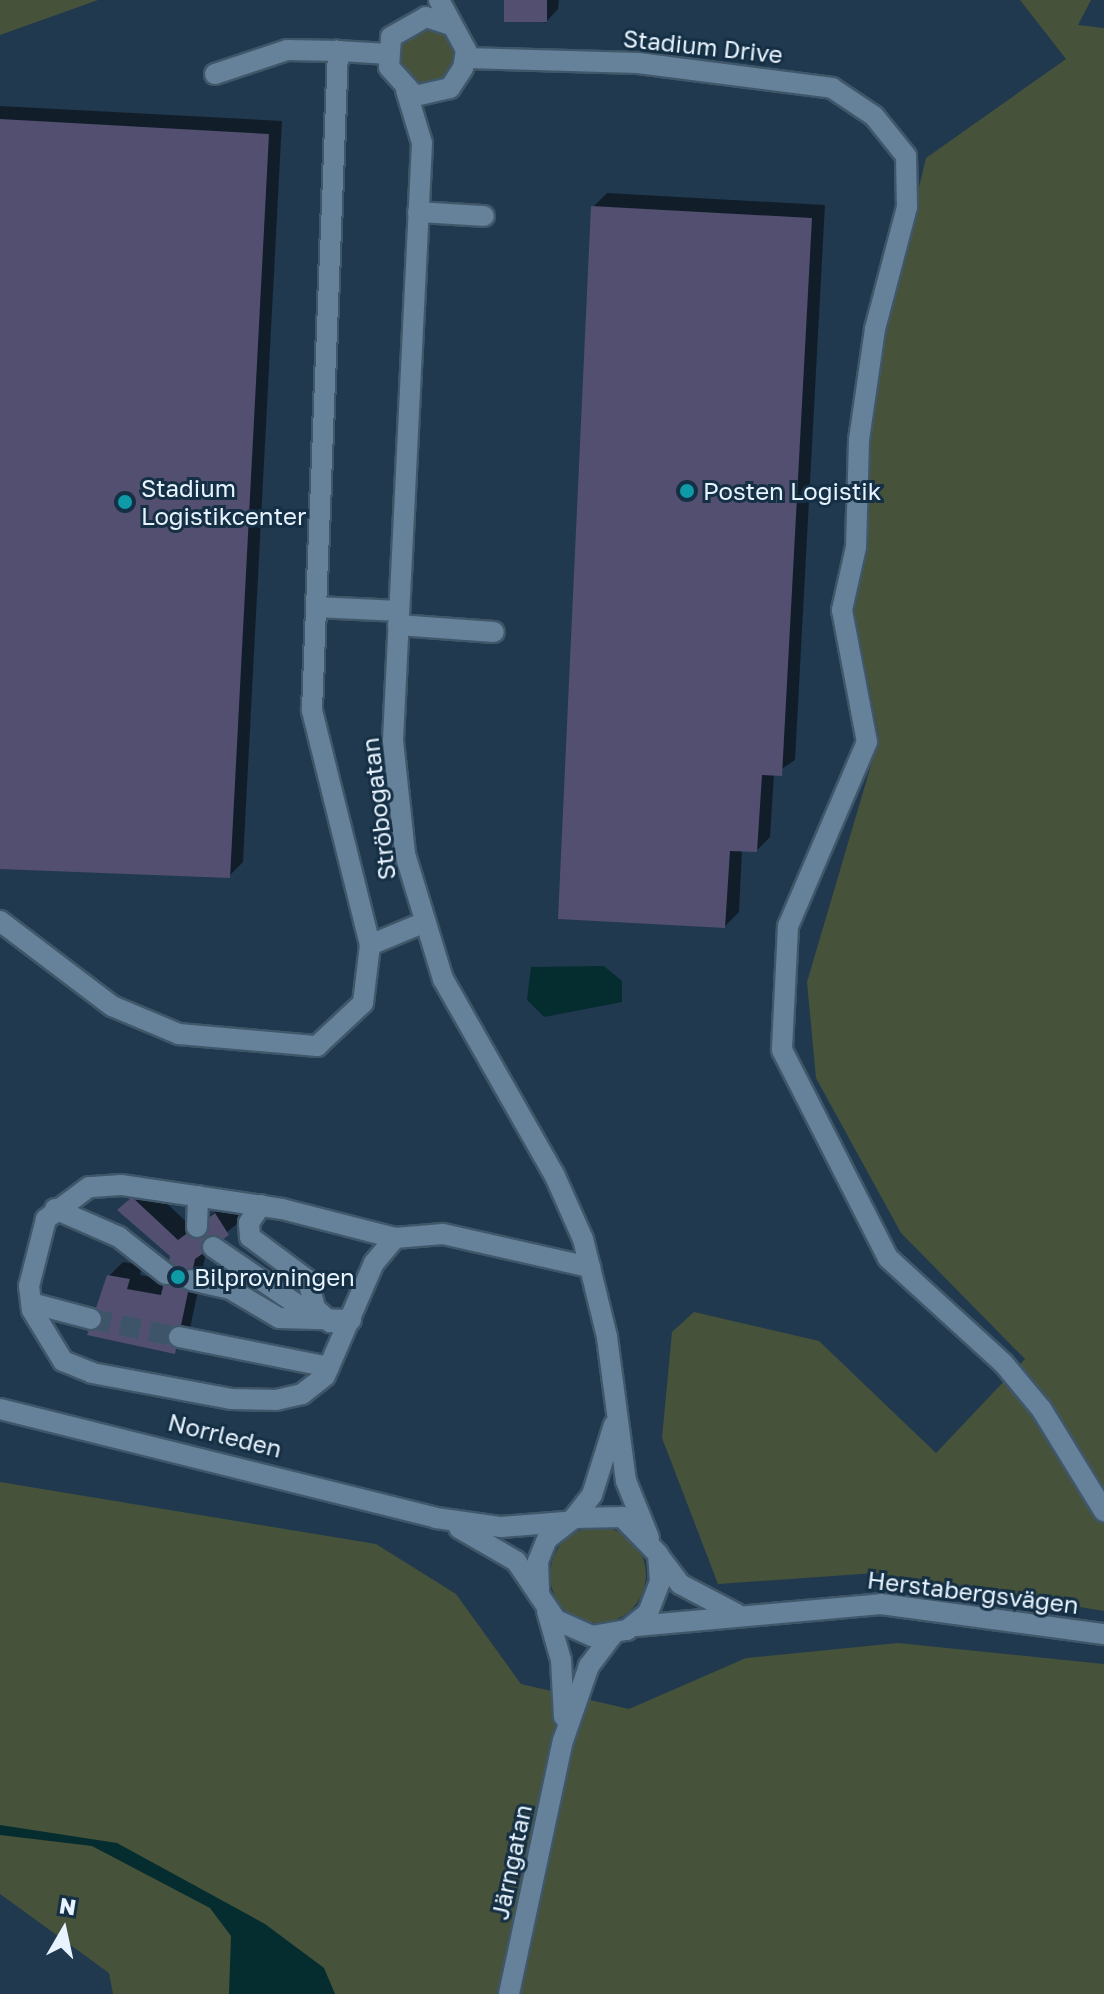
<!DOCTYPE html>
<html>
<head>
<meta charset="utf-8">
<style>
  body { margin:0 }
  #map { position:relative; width:1104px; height:1994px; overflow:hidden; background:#20394f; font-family:"Golos Text",sans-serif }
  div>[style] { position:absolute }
  .green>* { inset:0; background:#46523a }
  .round { border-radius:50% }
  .water>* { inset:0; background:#052d2f }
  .shadow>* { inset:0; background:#0007 }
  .building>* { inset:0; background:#524f70; transform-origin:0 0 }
  .minor-tunnel>* { height:20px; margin-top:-10px; transform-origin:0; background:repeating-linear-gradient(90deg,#3e5569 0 20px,transparent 0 30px) }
  .roads { filter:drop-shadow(2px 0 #405769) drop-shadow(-2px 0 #405769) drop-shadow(0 2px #405769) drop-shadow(0 -2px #405769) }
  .minor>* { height:20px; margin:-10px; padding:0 10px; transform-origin:10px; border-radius:10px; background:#66819a }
  .dots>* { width:22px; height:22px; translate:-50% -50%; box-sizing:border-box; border:4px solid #152f44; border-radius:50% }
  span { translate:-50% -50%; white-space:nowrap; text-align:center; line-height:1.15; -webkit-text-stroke:6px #152f44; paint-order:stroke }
  .street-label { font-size:24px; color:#e7f3fe }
  .poi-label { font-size:24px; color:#e7f3fe }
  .left { translate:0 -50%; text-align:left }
  .north { position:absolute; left:24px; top:1890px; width:80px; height:80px; -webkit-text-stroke:6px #152f44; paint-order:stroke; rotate:9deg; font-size:22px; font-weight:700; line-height:32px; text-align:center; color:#e7f3fe }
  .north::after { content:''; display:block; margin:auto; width:28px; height:36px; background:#e7f3fe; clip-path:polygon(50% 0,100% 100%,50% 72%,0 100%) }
</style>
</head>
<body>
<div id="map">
  <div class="green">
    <div style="clip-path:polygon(0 0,98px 0,0 35px)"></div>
    <div style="clip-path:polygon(1020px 0,1091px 0,1078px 25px,1104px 28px,1104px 1611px,875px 1573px,718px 1584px,662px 1438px,672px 1332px,694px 1312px,819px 1341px,936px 1453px,1025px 1359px,901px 1233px,816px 1078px,807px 982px,879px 738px,853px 605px,860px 490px,894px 291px,926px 158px,1066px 59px)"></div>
    <div class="round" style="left:397px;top:28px;width:60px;height:60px"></div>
    <div style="clip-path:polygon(0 1482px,376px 1544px,456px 1594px,521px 1684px,629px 1709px,746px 1658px,898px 1643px,1104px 1664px,1104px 1994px,113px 1994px,109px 1973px,0 1894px)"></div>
    <div class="round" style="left:550px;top:1527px;width:96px;height:96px"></div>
  </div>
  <div class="water">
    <div style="clip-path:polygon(604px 966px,622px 981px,622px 1002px,544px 1017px,527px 1000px,531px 967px)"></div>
    <div style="clip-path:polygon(0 1825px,117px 1843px,265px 1924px,324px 1968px,335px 1994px,229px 1994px,231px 1936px,210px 1908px,92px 1846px,0 1835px)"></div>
  </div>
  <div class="shadow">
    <div style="clip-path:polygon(506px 0,559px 0,558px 9px,545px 23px)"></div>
    <div style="clip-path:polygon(0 106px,282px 121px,243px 862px,229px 876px,0 867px)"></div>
    <div style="clip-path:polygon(607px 193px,825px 205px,795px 760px,774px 774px,770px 837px,757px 850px,742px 850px,739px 912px,725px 926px,593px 207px)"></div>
    <div style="clip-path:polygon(147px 1185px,193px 1228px,230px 1201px,242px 1220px,207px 1248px,188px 1338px,174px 1352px,90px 1333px,109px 1276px,123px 1262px,142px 1265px,140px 1275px,167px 1280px,172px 1255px,120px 1210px)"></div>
  </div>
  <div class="building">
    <div style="left:504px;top:0;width:43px;height:22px"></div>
    <div style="clip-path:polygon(0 119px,269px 134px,230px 878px,0 869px)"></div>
    <div style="clip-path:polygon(591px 206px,812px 218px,782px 776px,762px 775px,757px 852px,730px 851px,725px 928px,558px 919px)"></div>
    <div style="clip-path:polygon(132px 1197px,178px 1240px,215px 1213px,229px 1235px,195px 1259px,175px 1354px,87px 1335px,107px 1275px,130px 1279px,127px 1289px,161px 1295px,170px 1256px,117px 1210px)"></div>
  </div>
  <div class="minor-tunnel">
    <div style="left:91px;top:1319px;width:90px;rotate:11.6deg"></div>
  </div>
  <div class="roads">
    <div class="minor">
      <div style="left:439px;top:0;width:57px;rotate:61.6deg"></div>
      <div style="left:466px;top:50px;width:18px;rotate:99deg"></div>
      <div style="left:463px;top:68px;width:24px;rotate:123deg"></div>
      <div style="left:450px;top:88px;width:36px;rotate:167deg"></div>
      <div style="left:415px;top:96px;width:39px;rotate:-132deg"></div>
      <div style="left:389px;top:67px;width:30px;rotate:-86deg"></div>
      <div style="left:391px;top:37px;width:40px;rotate:-29.7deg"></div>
      <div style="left:426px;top:17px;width:26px;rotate:18deg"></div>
      <div style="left:466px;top:58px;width:172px;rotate:1.7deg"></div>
      <div style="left:638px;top:63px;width:196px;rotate:7.3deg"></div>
      <div style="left:832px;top:88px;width:50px;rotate:33.7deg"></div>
      <div style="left:874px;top:116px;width:51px;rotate:51.3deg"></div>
      <div style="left:906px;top:156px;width:51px;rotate:88.9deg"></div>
      <div style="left:907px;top:207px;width:126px;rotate:104.7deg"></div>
      <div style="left:875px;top:329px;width:112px;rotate:98.2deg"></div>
      <div style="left:859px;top:440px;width:107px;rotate:91.6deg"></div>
      <div style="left:856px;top:547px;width:65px;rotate:102.5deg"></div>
      <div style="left:842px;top:610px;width:134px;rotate:79.3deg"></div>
      <div style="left:867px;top:742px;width:200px;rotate:113.2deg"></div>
      <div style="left:788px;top:926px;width:124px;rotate:92.8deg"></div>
      <div style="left:782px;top:1050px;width:233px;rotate:63deg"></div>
      <div style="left:888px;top:1258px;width:157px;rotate:42.4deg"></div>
      <div style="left:1004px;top:1364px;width:60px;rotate:50.4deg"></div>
      <div style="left:1042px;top:1410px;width:119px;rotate:58.5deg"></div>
      <div style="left:215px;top:74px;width:76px;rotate:-18.4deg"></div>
      <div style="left:287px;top:50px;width:51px;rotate:1.1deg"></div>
      <div style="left:406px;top:90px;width:55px;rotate:73.2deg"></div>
      <div style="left:422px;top:143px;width:599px;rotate:92.78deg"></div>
      <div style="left:393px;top:741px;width:114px;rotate:83.9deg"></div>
      <div style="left:405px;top:854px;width:131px;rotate:73.1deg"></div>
      <div style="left:443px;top:979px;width:224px;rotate:60.4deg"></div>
      <div style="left:554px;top:1174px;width:71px;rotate:66deg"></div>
      <div style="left:583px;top:1239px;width:101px;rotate:76.2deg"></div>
      <div style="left:607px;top:1337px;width:145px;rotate:82.5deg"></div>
      <div style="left:626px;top:1481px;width:61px;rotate:68deg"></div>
      <div style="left:418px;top:212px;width:66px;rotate:3.5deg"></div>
      <div style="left:316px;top:607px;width:83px;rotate:2.8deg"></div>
      <div style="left:398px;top:625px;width:96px;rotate:4.2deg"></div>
      <div style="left:0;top:921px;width:141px;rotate:37.2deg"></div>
      <div style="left:112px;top:1006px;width:73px;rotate:22.7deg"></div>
      <div style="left:179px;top:1034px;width:139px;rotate:5deg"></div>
      <div style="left:317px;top:1046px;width:63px;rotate:-43.1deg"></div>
      <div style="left:363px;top:1003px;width:58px;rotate:-83.1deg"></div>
      <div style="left:370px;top:945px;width:242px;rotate:-103.9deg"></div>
      <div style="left:312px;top:710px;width:660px;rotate:-87.74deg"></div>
      <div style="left:338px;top:51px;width:49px;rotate:3.5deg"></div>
      <div style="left:370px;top:945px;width:57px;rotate:-22.5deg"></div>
      <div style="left:261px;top:1205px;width:22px;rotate:124deg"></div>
      <div style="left:249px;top:1223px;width:14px;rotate:86deg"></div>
      <div style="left:250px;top:1237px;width:72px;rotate:36.6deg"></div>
      <div style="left:308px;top:1280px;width:29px;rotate:76deg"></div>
      <div style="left:315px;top:1308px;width:21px;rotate:43deg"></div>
      <div style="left:55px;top:1209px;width:70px;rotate:23.6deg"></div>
      <div style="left:119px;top:1237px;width:60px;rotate:38.2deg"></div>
      <div style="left:197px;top:1227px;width:31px;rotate:-88deg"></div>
      <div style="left:395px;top:1238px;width:117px;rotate:-165.6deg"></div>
      <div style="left:282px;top:1209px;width:163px;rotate:-171.5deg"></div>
      <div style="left:121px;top:1185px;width:32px;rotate:176deg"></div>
      <div style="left:89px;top:1187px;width:54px;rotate:143.3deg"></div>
      <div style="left:46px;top:1219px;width:69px;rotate:104.2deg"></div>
      <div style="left:29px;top:1286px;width:24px;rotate:83deg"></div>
      <div style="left:32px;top:1310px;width:60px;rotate:58.7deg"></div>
      <div style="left:63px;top:1361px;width:31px;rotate:22deg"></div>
      <div style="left:92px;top:1373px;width:141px;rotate:10.6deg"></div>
      <div style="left:231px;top:1399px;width:45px;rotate:1.3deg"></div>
      <div style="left:276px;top:1400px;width:27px;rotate:-13deg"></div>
      <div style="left:302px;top:1394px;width:29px;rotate:-38deg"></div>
      <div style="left:325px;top:1376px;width:123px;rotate:-66.6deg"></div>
      <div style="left:374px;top:1263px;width:33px;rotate:-50deg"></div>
      <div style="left:395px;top:1238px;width:48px;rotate:-4.8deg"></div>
      <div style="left:443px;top:1234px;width:151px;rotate:12.7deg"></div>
      <div style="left:213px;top:1247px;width:127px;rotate:34.4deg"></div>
      <div style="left:191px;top:1280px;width:40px;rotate:13deg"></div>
      <div style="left:230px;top:1289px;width:57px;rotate:30.6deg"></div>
      <div style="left:279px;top:1318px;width:72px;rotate:1.6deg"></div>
      <div style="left:31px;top:1303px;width:62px;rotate:14.9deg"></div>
      <div style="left:179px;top:1337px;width:153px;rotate:11.3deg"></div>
      <div style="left:0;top:1409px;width:449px;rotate:14deg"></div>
      <div style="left:436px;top:1518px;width:66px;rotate:7.9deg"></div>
      <div style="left:501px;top:1527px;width:64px;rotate:-4.5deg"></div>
      <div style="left:574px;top:1518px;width:29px;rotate:-52deg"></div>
      <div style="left:592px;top:1495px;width:73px;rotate:-72.6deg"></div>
      <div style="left:459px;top:1528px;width:66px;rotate:30.1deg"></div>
      <div style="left:516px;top:1561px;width:71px;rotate:55.9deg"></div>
      <div style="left:556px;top:1620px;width:39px;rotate:24deg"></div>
      <div style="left:592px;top:1636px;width:36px;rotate:-10deg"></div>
      <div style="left:627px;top:1630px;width:27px;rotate:-39deg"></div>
      <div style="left:648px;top:1613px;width:33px;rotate:-69deg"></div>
      <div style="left:660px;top:1582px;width:28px;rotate:-94deg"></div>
      <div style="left:658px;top:1554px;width:52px;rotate:-134.2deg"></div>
      <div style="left:622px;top:1517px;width:48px;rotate:178.8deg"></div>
      <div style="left:574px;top:1518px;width:34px;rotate:142deg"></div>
      <div style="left:547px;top:1539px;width:24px;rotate:112deg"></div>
      <div style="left:538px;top:1561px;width:32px;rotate:88deg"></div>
      <div style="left:659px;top:1556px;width:35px;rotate:53deg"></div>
      <div style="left:680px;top:1584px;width:64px;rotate:27.8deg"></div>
      <div style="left:547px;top:1611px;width:51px;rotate:74.1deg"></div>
      <div style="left:561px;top:1660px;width:57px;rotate:87deg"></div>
      <div style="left:636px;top:1626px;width:246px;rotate:-5.1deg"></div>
      <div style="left:881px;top:1604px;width:225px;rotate:7.7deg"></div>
      <div style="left:509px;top:1994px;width:259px;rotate:-78deg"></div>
      <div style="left:563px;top:1741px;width:79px;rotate:-70.9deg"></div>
      <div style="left:589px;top:1666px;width:39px;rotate:-53deg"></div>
    </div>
  </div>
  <div class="dots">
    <div style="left:687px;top:491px;background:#0f9aa8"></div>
    <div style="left:125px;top:502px;background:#0f9aa8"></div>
    <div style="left:178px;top:1277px;background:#0f9aa8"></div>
  </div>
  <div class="street-label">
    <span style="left:703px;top:46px;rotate:6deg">Stadium Drive</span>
    <span style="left:378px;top:809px;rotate:-97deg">Ströbogatan</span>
    <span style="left:225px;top:1435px;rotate:14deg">Norrleden</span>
    <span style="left:973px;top:1592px;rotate:7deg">Herstabergsvägen</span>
    <span style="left:511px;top:1862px;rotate:-78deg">Järngatan</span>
  </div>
  <div class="poi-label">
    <span class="left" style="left:141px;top:502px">Stadium<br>Logistikcenter</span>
    <span class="left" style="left:703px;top:491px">Posten Logistik</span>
    <span class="left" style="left:194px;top:1277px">Bilprovningen</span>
  </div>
  <div class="north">N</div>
</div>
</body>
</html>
